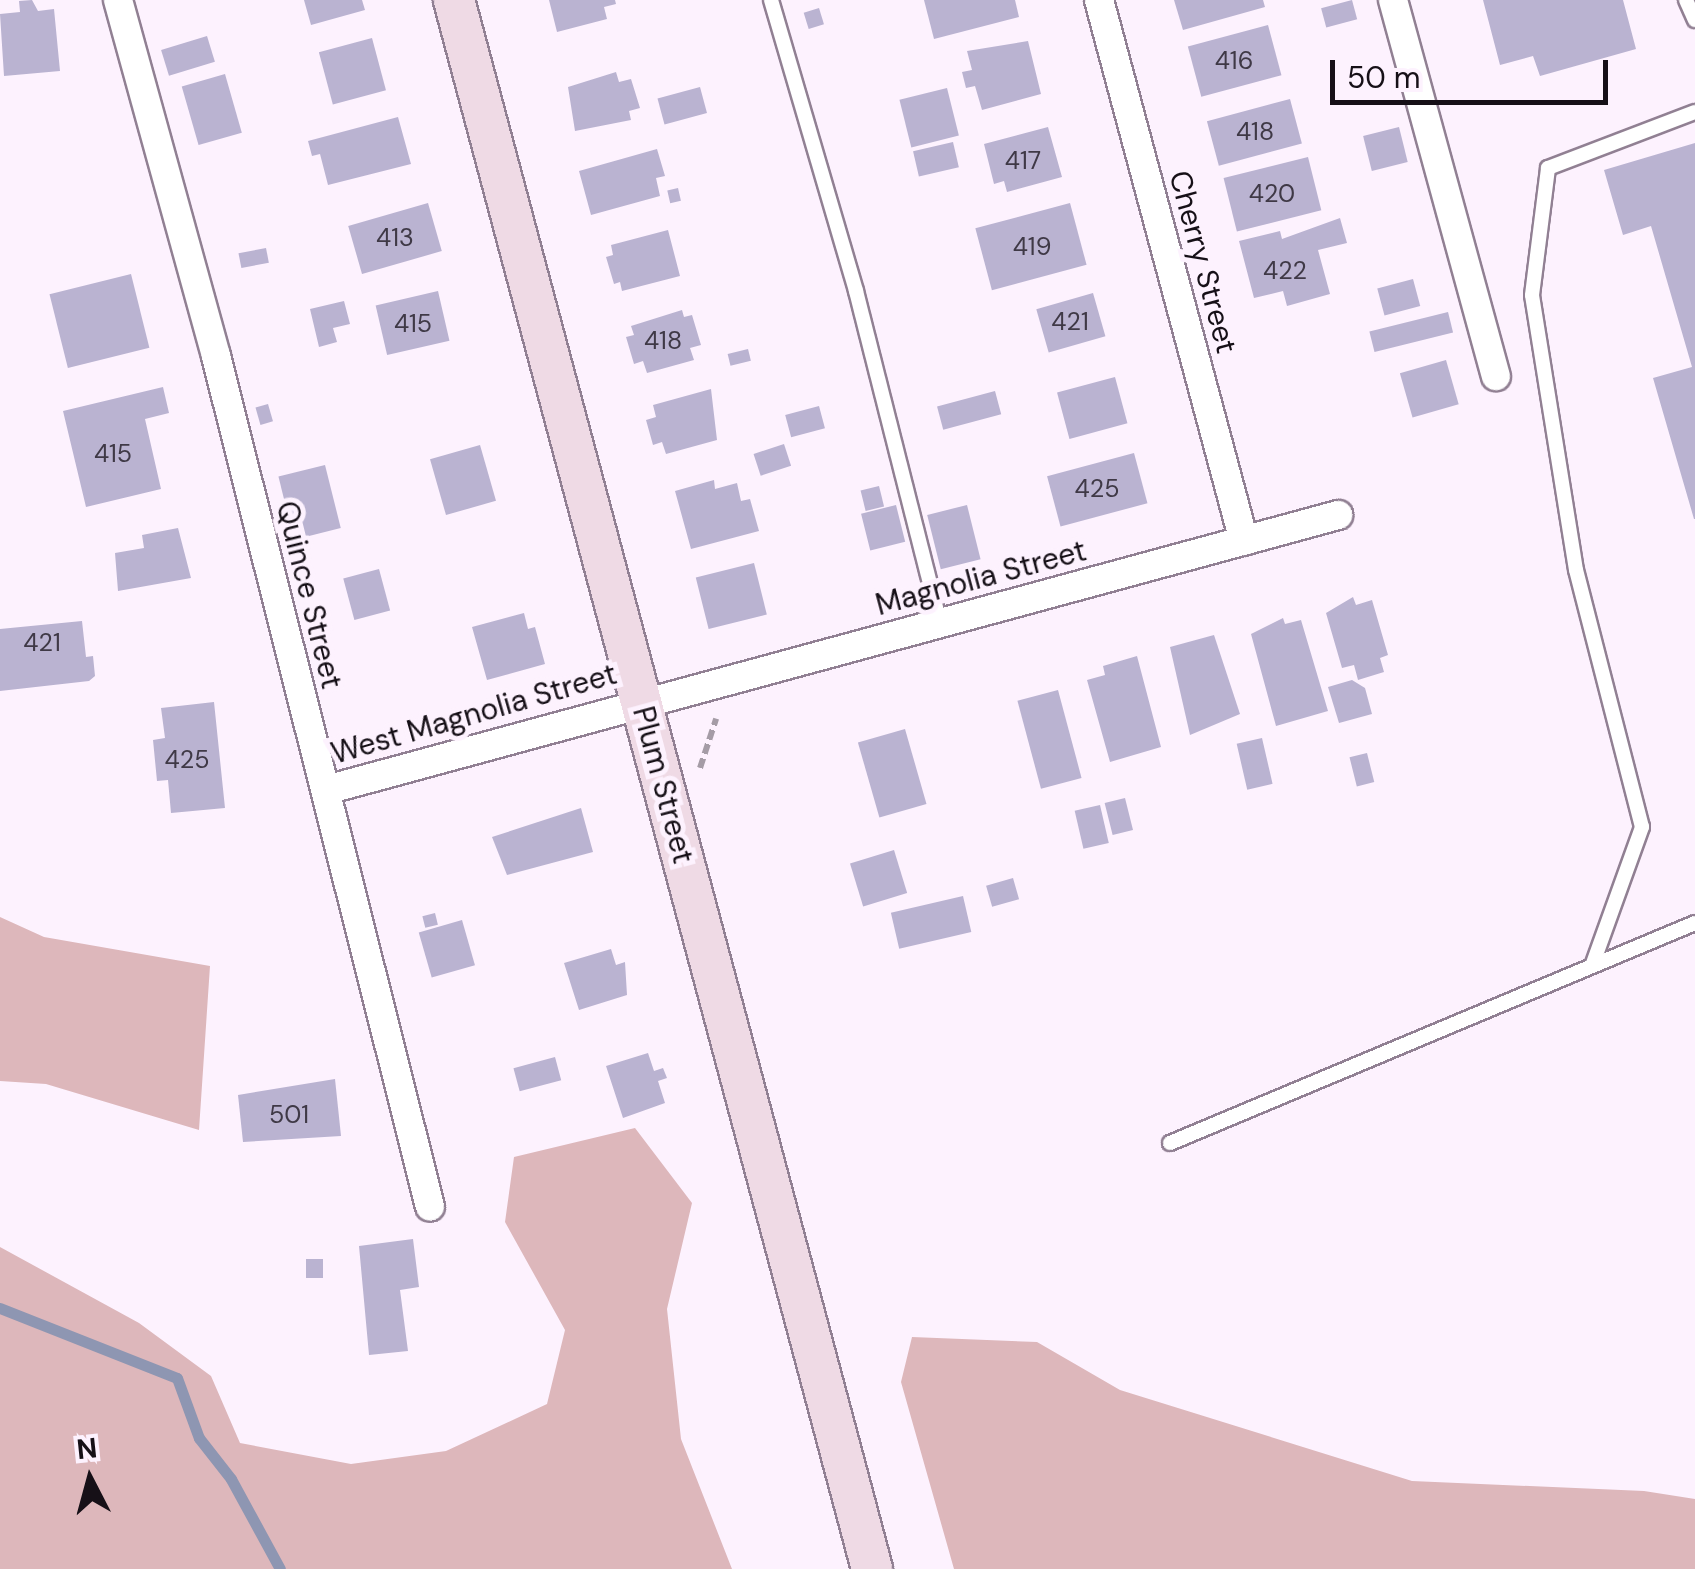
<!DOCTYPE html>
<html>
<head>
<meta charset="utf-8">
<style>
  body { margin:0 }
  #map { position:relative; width:1695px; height:1569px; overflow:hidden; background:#fdf2fe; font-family:"DM Sans",sans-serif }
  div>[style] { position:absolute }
  .forest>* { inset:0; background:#ddb7bb }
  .stream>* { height:11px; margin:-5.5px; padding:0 5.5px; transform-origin:5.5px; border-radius:5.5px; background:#8e96b2 }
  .building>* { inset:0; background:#bab3d1; transform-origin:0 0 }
  .path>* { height:6px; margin-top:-3px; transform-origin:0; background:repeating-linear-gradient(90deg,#a59ca6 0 10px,transparent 0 15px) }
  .roads { filter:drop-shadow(2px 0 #918093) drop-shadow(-2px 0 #918093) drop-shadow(0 2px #918093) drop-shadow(0 -2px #918093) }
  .lane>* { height:14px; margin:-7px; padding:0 7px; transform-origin:7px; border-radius:7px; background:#fff }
  .street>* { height:28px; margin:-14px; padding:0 14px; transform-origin:14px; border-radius:14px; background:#fff }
  .secondary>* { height:40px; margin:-20px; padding:0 20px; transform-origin:20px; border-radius:20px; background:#efdae5 }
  span { translate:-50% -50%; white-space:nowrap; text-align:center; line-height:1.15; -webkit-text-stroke:10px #fdf2fe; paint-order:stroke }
  .number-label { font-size:25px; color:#3f3946 }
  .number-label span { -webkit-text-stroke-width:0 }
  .street-label { font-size:30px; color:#161017 }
  .north { position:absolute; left:40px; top:1429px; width:100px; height:100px; -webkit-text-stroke:8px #fdf2fe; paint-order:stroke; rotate:354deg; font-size:28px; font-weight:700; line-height:40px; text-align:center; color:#161017 }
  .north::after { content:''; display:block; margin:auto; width:35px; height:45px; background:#161017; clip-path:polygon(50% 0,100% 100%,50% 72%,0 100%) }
  .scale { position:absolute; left:1330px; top:60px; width:278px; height:45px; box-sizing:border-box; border:5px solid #161017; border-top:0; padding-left:12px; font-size:30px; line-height:35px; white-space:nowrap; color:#161017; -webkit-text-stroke:8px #fdf2fe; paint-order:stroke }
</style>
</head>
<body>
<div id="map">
  <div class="forest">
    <div style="clip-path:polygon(0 917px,44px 937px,210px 966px,199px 1130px,46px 1084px,0 1081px)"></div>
    <div style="clip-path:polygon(635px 1128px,692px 1203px,667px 1309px,681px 1439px,732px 1569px,0 1569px,0 1247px,139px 1323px,211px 1376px,240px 1443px,351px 1464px,446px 1451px,547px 1404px,565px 1330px,505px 1222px,514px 1157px)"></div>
    <div style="clip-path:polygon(912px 1337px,1037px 1342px,1120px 1390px,1412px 1481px,1644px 1491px,1695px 1499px,1695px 1569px,954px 1569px,901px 1382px)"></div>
  </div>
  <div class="stream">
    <div style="left:0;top:1308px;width:190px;rotate:21.6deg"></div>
    <div style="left:177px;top:1378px;width:64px;rotate:69.9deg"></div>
    <div style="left:199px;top:1438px;width:52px;rotate:52deg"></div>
    <div style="left:231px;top:1479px;width:102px;rotate:61.4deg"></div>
  </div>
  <div class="building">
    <div style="clip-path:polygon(32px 0,38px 11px,54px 9px,60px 71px,4px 76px,0 14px,20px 12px,19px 1px)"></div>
    <div style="clip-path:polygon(304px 0,362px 0,365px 10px,311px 25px)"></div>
    <div style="clip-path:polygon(549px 0,615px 0,616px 4px,604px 7px,607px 19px,557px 32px)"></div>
    <div style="clip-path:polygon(924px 0,1015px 0,1019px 17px,934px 39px)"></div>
    <div style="clip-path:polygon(1174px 0,1263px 0,1265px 7px,1183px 30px)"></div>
    <div style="left:1352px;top:0;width:20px;height:32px;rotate:75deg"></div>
    <div style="clip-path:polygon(1483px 0,1623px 0,1636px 49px,1540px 76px,1533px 56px,1500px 65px)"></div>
    <div style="left:819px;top:8px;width:17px;height:16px;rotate:73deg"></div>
    <div style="left:1268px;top:25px;width:52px;height:83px;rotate:75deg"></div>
    <div style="left:207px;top:36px;width:27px;height:48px;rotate:73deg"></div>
    <div style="left:372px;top:38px;width:54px;height:55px;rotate:75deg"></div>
    <div style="clip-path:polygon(1028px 41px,1041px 94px,982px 110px,975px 86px,966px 88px,962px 72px,972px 70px,967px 51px)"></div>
    <div style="clip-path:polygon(616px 72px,619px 82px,631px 79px,640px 108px,629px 111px,631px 120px,575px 131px,568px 87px)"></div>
    <div style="left:225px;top:74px;width:61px;height:45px;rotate:74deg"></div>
    <div style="left:700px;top:87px;width:27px;height:44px;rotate:75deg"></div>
    <div style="left:947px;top:88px;width:49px;height:49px;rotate:76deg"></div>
    <div style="left:1290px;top:99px;width:46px;height:86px;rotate:75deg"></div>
    <div style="clip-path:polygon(398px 117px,411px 164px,328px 185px,320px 154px,312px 156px,308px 141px)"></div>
    <div style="clip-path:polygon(1048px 127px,1062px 177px,1007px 192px,1004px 181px,994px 184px,984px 144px)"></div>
    <div style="left:1399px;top:127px;width:36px;height:37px;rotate:76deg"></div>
    <div style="left:953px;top:142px;width:26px;height:41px;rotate:77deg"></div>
    <div style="clip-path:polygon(1695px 143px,1695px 519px,1694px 519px,1653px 378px,1692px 367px,1651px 226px,1623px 235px,1604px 170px)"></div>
    <div style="clip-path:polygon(657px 149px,665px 176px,656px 178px,660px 196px,591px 215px,579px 171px)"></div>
    <div style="left:1308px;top:157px;width:55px;height:87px;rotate:76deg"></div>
    <div style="left:678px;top:188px;width:13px;height:11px;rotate:77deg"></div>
    <div style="left:428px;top:203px;width:50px;height:83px;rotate:74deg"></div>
    <div style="left:1070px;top:203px;width:64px;height:98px;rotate:75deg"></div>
    <div style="clip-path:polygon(1340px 218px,1347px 243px,1318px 250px,1330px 294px,1287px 306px,1283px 291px,1254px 298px,1239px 241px,1280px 231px,1282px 239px)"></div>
    <div style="clip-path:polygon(668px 230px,680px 276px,622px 291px,620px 282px,614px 284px,606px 257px,613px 255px,611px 245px)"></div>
    <div style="left:266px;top:248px;width:15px;height:28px;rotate:79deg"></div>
    <div style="left:131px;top:274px;width:76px;height:84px;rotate:76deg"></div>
    <div style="left:1413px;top:279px;width:28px;height:37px;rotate:75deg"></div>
    <div style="left:438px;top:291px;width:51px;height:64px;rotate:77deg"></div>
    <div style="left:1093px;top:293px;width:45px;height:59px;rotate:74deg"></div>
    <div style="clip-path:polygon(344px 301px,350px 324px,333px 328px,337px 342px,319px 347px,310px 309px)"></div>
    <div style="clip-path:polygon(682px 310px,684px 317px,692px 315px,701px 345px,690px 348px,694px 360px,647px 373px,643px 361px,634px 364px,626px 337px,634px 335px,631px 326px)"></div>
    <div style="left:1448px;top:312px;width:21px;height:81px;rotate:76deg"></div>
    <div style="left:748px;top:349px;width:12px;height:21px;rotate:76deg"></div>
    <div style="left:1446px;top:360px;width:46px;height:48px;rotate:74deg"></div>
    <div style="left:1115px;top:377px;width:48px;height:60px;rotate:75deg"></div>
    <div style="clip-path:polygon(163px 387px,169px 413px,145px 419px,161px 489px,86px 507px,63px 411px)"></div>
    <div style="clip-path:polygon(711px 389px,717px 440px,666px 454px,662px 442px,653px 445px,646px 420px,656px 417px,653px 405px)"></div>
    <div style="left:995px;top:391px;width:24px;height:60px;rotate:75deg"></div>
    <div style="left:268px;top:404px;width:18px;height:13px;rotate:74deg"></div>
    <div style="left:819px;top:406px;width:23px;height:35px;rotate:75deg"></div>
    <div style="left:784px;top:444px;width:23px;height:32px;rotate:72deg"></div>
    <div style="left:480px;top:445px;width:58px;height:52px;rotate:74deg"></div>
    <div style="left:1134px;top:453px;width:52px;height:90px;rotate:75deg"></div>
    <div style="left:325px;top:465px;width:65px;height:48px;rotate:76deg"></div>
    <div style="clip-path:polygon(714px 480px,715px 489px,737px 483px,741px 501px,750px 499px,759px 531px,691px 549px,675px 491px)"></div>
    <div style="left:879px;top:486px;width:21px;height:19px;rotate:76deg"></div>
    <div style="left:896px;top:505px;width:38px;height:36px;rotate:76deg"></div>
    <div style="left:967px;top:505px;width:56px;height:41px;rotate:76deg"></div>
    <div style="clip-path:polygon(178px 528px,191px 578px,118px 591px,115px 553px,144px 548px,142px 535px)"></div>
    <div style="left:754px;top:563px;width:53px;height:60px;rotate:76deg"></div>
    <div style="left:379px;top:569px;width:43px;height:37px;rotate:75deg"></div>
    <div style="clip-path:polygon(1353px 597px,1356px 605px,1372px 600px,1388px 655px,1380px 658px,1384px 672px,1358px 680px,1354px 665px,1342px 668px,1326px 613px)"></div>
    <div style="clip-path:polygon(524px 613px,528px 629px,535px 627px,545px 664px,487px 680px,472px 627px)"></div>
    <div style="clip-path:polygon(1283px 618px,1285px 624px,1301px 620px,1328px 711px,1276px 726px,1251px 634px)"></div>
    <div style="clip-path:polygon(82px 621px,86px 657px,93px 656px,95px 676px,89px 681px,0 691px,0 629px)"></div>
    <div style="clip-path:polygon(1214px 635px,1240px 714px,1190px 735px,1170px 647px)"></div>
    <div style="clip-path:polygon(1137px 656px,1161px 747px,1110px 762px,1087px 680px,1105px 675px,1103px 666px)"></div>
    <div style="clip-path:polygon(1352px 680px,1365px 688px,1372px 714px,1339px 723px,1328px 687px)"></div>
    <div style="left:1058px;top:690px;width:91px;height:42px;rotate:75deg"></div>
    <div style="clip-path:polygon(214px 702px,225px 808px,171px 813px,168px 780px,157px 781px,153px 740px,165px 738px,161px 708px)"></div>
    <div style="left:905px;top:729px;width:78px;height:49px;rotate:74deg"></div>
    <div style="left:1262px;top:738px;width:47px;height:26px;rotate:77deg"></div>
    <div style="left:1367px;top:753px;width:30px;height:18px;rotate:76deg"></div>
    <div style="left:1125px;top:798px;width:33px;height:21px;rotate:76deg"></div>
    <div style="left:1100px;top:805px;width:39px;height:26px;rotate:77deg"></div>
    <div style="clip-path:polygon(581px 808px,593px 852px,507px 875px,492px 837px)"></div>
    <div style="left:894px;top:850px;width:45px;height:46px;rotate:73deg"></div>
    <div style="left:1013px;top:878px;width:22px;height:28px;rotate:74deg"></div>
    <div style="left:963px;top:896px;width:37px;height:74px;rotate:77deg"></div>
    <div style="left:435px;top:913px;width:12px;height:13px;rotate:76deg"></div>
    <div style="left:462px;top:920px;width:47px;height:45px;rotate:74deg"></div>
    <div style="clip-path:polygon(611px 949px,616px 965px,625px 962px,627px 995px,579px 1010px,564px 963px)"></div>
    <div style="clip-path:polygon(648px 1053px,654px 1071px,663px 1068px,667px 1078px,658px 1081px,665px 1103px,623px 1118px,606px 1066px)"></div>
    <div style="left:555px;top:1057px;width:24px;height:43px;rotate:75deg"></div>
    <div style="clip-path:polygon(335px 1079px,341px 1136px,243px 1142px,238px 1095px)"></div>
    <div style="clip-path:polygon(413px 1239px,419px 1287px,400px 1290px,408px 1351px,369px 1355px,359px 1246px)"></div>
    <div style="left:306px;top:1259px;width:17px;height:19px"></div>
  </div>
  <div class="path">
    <div style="left:700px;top:768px;width:52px;rotate:-71.9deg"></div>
  </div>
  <div class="roads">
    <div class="lane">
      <div style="left:771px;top:0;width:303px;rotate:73.7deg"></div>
      <div style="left:856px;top:291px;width:341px;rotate:75.8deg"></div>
      <div style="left:1686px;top:0;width:22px;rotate:66deg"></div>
      <div style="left:1592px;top:966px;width:148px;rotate:-70.2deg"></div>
      <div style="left:1642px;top:827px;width:265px;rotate:-104.4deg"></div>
      <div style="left:1576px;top:570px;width:278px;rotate:-99.1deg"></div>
      <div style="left:1532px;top:295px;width:128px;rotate:-82.8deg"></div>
      <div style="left:1548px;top:168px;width:157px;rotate:-20.9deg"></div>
      <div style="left:1170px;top:1143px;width:569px;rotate:-22.74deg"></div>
    </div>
    <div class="street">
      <div style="left:118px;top:0;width:369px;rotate:74.6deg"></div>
      <div style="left:216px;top:356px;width:877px;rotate:75.88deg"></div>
      <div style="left:1099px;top:0;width:560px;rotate:75deg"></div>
      <div style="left:1393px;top:0;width:390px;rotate:74.7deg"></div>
      <div style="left:326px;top:790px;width:1049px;rotate:-15.2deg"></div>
    </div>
    <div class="secondary">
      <div style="left:454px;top:0;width:1624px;rotate:75.08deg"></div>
    </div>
  </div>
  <div class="number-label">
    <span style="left:1234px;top:61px">416</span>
    <span style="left:1255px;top:132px">418</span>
    <span style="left:1023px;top:161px">417</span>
    <span style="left:1272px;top:194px">420</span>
    <span style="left:395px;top:238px">413</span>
    <span style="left:1032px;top:247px">419</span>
    <span style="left:1285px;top:271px">422</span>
    <span style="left:1070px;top:322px">421</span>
    <span style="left:413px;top:324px">415</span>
    <span style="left:663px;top:341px">418</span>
    <span style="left:113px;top:454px">415</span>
    <span style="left:1097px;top:489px">425</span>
    <span style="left:42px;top:643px">421</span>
    <span style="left:187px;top:760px">425</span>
    <span style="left:289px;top:1115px">501</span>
  </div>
  <div class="street-label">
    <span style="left:1203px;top:262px;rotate:75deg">Cherry Street</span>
    <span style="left:981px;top:578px;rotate:-15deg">Magnolia Street</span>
    <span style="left:309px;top:595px;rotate:76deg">Quince Street</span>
    <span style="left:474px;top:714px;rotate:-16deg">West Magnolia Street</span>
    <span style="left:663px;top:785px;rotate:75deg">Plum Street</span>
  </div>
  <div class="north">N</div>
  <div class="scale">50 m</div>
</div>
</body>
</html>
